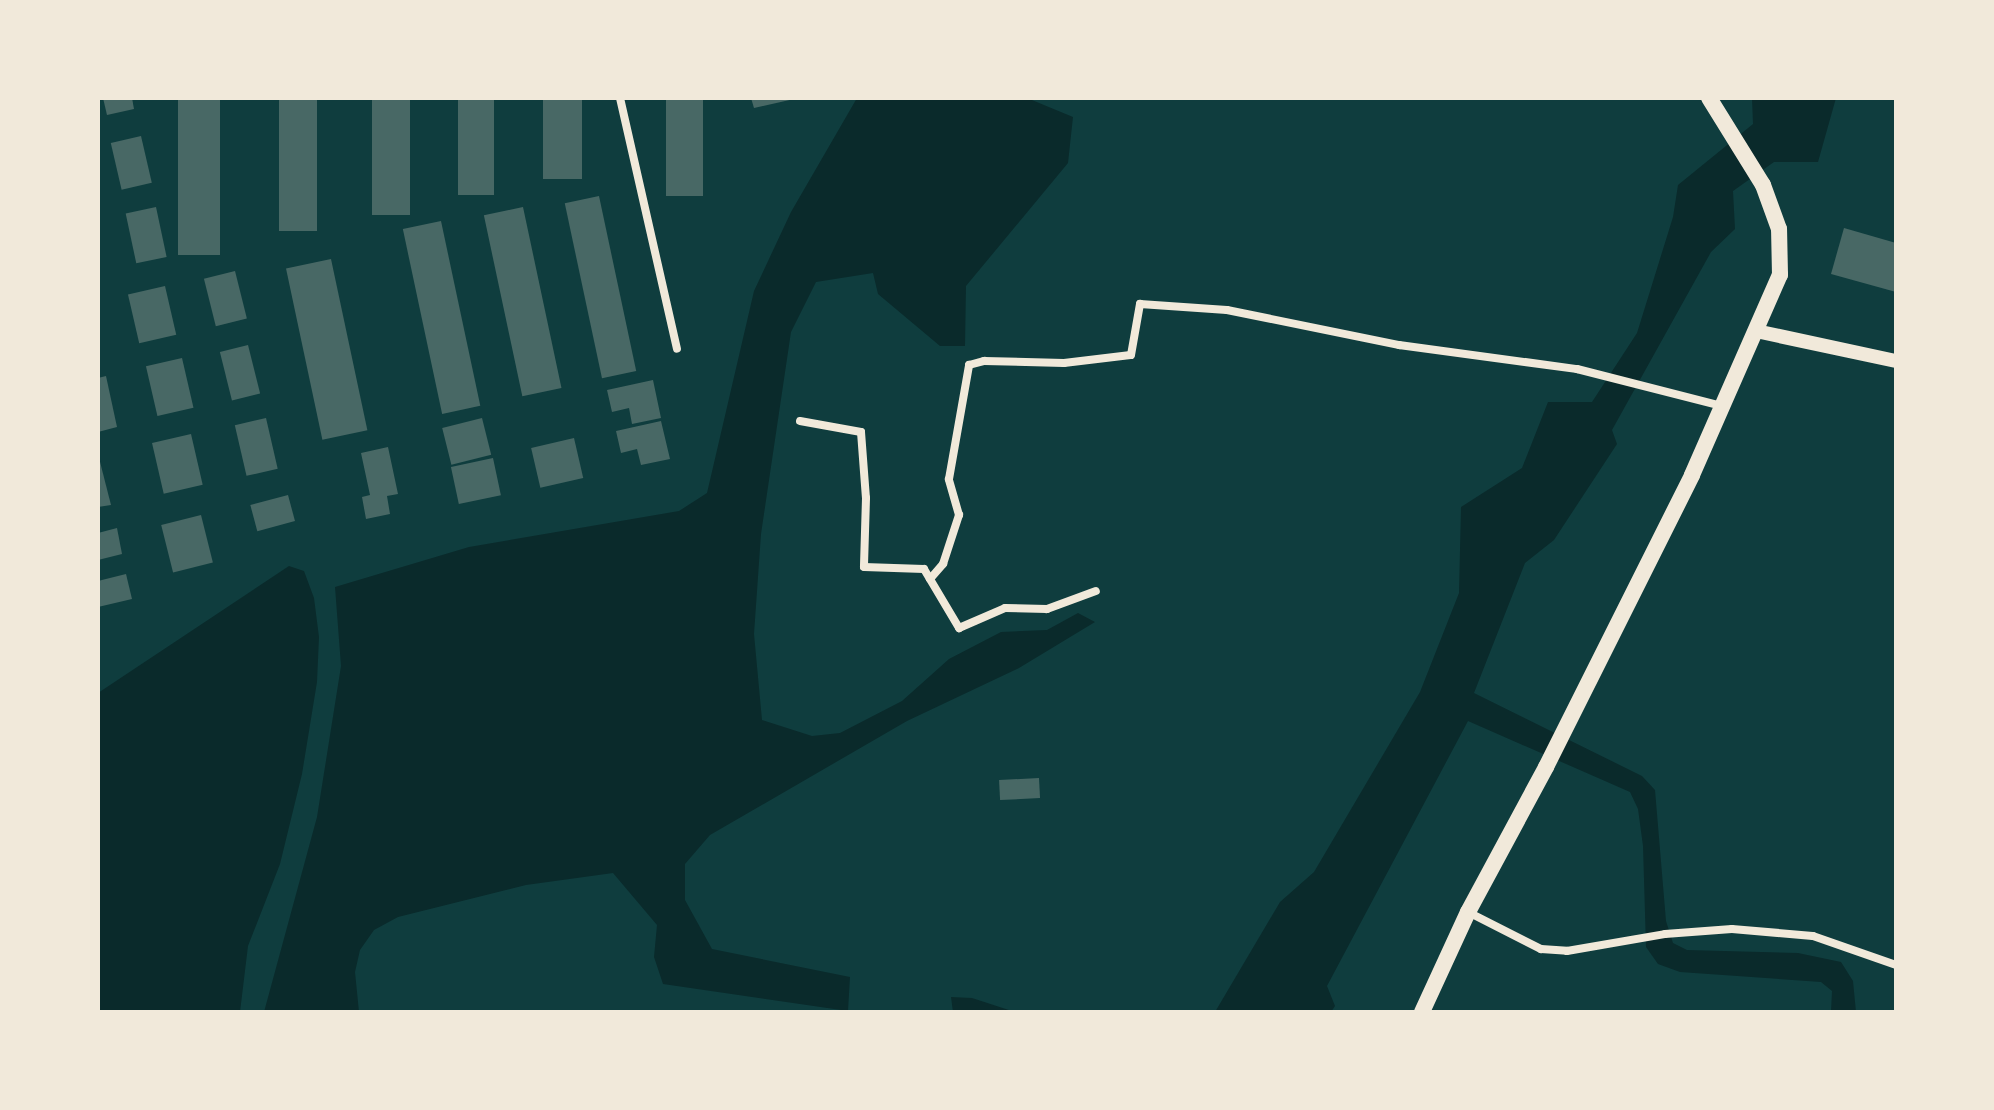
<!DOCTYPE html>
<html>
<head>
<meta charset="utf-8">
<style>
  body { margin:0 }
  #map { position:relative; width:1994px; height:1110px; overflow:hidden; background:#0f3d3e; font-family:Jost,sans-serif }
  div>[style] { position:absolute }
  .water>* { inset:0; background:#0a2a2b }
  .building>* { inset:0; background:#486865; transform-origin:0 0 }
  .minor>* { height:8px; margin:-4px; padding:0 4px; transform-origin:4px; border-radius:4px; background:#f1e9da }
  .tertiary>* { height:14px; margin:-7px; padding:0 7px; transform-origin:7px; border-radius:7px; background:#f1e9da }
  .secondary>* { height:16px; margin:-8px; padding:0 8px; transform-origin:8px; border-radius:8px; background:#f1e9da }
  span { translate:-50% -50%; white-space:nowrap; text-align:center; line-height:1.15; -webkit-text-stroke:6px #f1e9da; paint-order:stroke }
  .frame { position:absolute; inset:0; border:100px solid #f1e9da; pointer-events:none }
</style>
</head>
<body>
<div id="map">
  <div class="water">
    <div style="clip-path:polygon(857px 98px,1027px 98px,1073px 117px,1068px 163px,966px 286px,965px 346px,940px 346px,878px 294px,873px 273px,816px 282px,791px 332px,761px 534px,754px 634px,762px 720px,812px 736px,840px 733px,902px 701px,949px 659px,1001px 632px,1047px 630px,1078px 613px,1095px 622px,1019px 668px,907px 721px,710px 835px,685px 864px,685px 900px,712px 949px,850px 977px,848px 1011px,663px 984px,654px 957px,657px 925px,613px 873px,526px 885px,398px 917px,374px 930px,360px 950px,355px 972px,359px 1012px,264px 1012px,317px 817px,341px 666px,335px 587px,469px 547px,679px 511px,707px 493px,754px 291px,791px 212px)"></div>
    <div style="clip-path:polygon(1752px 98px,1836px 98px,1818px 162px,1774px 162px,1733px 191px,1735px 229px,1711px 252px,1612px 430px,1617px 444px,1554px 540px,1525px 563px,1474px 693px,1642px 776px,1655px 790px,1666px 921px,1673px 943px,1687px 950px,1798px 953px,1841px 962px,1853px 981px,1856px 1012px,1831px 1012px,1832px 991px,1821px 982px,1680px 972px,1658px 964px,1646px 947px,1643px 846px,1638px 809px,1630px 792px,1468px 721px,1327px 986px,1335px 1006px,1331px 1012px,1215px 1012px,1280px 902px,1314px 872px,1420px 692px,1459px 593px,1461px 507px,1522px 468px,1548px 402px,1592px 402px,1637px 333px,1673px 217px,1678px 185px,1753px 124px)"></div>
    <div style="clip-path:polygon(289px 566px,304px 571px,314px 598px,319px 637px,317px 682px,302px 774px,280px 864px,248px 946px,240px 1012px,98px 1012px,98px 693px)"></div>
    <div style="clip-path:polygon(951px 997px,972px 998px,1015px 1012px,953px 1012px)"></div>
  </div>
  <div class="building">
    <div style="clip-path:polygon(103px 98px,132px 98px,134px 109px,107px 115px)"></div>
    <div style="left:178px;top:98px;width:42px;height:157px"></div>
    <div style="left:279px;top:98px;width:38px;height:133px"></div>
    <div style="left:372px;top:98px;width:38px;height:117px"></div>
    <div style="left:458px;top:98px;width:36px;height:97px"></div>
    <div style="left:543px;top:98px;width:39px;height:81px"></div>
    <div style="left:666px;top:98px;width:37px;height:98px"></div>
    <div style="clip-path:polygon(751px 98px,794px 98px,794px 99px,754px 108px)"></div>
    <div style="left:141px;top:136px;width:48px;height:31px;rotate:77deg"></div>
    <div style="left:599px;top:196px;width:179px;height:35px;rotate:78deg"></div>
    <div style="left:156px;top:207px;width:51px;height:31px;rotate:78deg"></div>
    <div style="left:523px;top:207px;width:185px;height:40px;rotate:78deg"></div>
    <div style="left:441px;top:221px;width:189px;height:39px;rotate:78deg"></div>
    <div style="clip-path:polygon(1844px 228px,1896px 243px,1896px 292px,1831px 274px)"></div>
    <div style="left:331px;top:259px;width:175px;height:46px;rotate:78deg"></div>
    <div style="left:235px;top:271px;width:49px;height:32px;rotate:76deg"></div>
    <div style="left:165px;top:286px;width:50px;height:38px;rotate:77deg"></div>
    <div style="left:248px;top:345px;width:50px;height:29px;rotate:76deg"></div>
    <div style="left:182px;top:358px;width:51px;height:37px;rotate:77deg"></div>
    <div style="clip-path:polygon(106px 376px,117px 427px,98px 432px,98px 378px)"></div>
    <div style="clip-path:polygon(653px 380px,661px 418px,632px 424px,629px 408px,612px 412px,607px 390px)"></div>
    <div style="left:266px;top:418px;width:52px;height:32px;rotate:77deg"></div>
    <div style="left:482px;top:418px;width:38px;height:41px;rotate:76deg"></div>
    <div style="clip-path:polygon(661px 421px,670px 459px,641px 465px,637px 449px,621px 453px,616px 431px)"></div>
    <div style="left:191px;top:434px;width:52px;height:40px;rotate:77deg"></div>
    <div style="left:574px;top:438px;width:41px;height:44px;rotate:77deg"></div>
    <div style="clip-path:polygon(388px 447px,398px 494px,387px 496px,390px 514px,366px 519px,362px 497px,370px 495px,361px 453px)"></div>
    <div style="clip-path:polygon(98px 454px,111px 505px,98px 507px)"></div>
    <div style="left:493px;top:458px;width:38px;height:43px;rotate:78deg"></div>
    <div style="left:288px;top:495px;width:27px;height:39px;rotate:75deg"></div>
    <div style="left:201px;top:515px;width:49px;height:41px;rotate:76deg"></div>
    <div style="clip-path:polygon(117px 528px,122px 554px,98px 560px,98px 533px)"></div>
    <div style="clip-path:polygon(126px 574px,132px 599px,98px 607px,98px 581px)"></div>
    <div style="left:1039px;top:778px;width:20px;height:40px;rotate:87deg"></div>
  </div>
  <div class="minor">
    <div style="left:620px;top:98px;width:257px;rotate:77.2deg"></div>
    <div style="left:800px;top:421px;width:62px;rotate:10.2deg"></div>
    <div style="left:861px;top:432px;width:66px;rotate:85.7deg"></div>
    <div style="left:866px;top:498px;width:69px;rotate:91.7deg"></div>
    <div style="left:864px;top:567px;width:60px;rotate:1.9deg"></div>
    <div style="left:924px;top:569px;width:69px;rotate:59.3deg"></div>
    <div style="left:959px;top:628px;width:50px;rotate:-23.5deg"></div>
    <div style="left:1005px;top:608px;width:42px;rotate:1.4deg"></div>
    <div style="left:1047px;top:609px;width:52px;rotate:-20.2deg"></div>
    <div style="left:930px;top:579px;width:20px;rotate:-49deg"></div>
    <div style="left:943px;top:564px;width:52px;rotate:-71.9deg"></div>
    <div style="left:959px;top:515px;width:37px;rotate:-106deg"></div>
    <div style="left:949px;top:479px;width:116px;rotate:-80deg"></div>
    <div style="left:969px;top:365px;width:16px;rotate:-15deg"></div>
    <div style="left:984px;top:361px;width:80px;rotate:1.4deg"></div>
    <div style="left:1064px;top:363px;width:67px;rotate:-6.8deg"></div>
    <div style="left:1131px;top:355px;width:52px;rotate:-80deg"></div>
    <div style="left:1140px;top:304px;width:87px;rotate:3.9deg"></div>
    <div style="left:1227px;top:310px;width:176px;rotate:11.5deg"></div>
    <div style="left:1399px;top:345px;width:180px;rotate:7.7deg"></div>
    <div style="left:1577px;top:369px;width:150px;rotate:14.3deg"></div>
    <div style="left:1468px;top:912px;width:82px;rotate:26.9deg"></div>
    <div style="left:1541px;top:949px;width:26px;rotate:4deg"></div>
    <div style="left:1567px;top:951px;width:99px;rotate:-9.8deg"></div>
    <div style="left:1665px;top:934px;width:67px;rotate:-4.3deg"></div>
    <div style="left:1732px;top:929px;width:81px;rotate:4.9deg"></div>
    <div style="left:1813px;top:936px;width:88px;rotate:19.3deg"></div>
  </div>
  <div class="tertiary">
    <div style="left:1756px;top:331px;width:143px;rotate:12.1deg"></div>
  </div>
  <div class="secondary">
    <div style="left:1422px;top:1012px;width:110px;rotate:-65.3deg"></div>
    <div style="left:1468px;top:912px;width:165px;rotate:-61.7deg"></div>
    <div style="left:1546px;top:767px;width:326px;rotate:-63.4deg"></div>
    <div style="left:1692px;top:475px;width:219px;rotate:-66.3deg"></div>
    <div style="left:1780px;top:275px;width:46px;rotate:-91.2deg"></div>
    <div style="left:1779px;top:229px;width:47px;rotate:-110deg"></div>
    <div style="left:1763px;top:185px;width:102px;rotate:-121.8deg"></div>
  </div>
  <div class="frame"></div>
</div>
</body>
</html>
